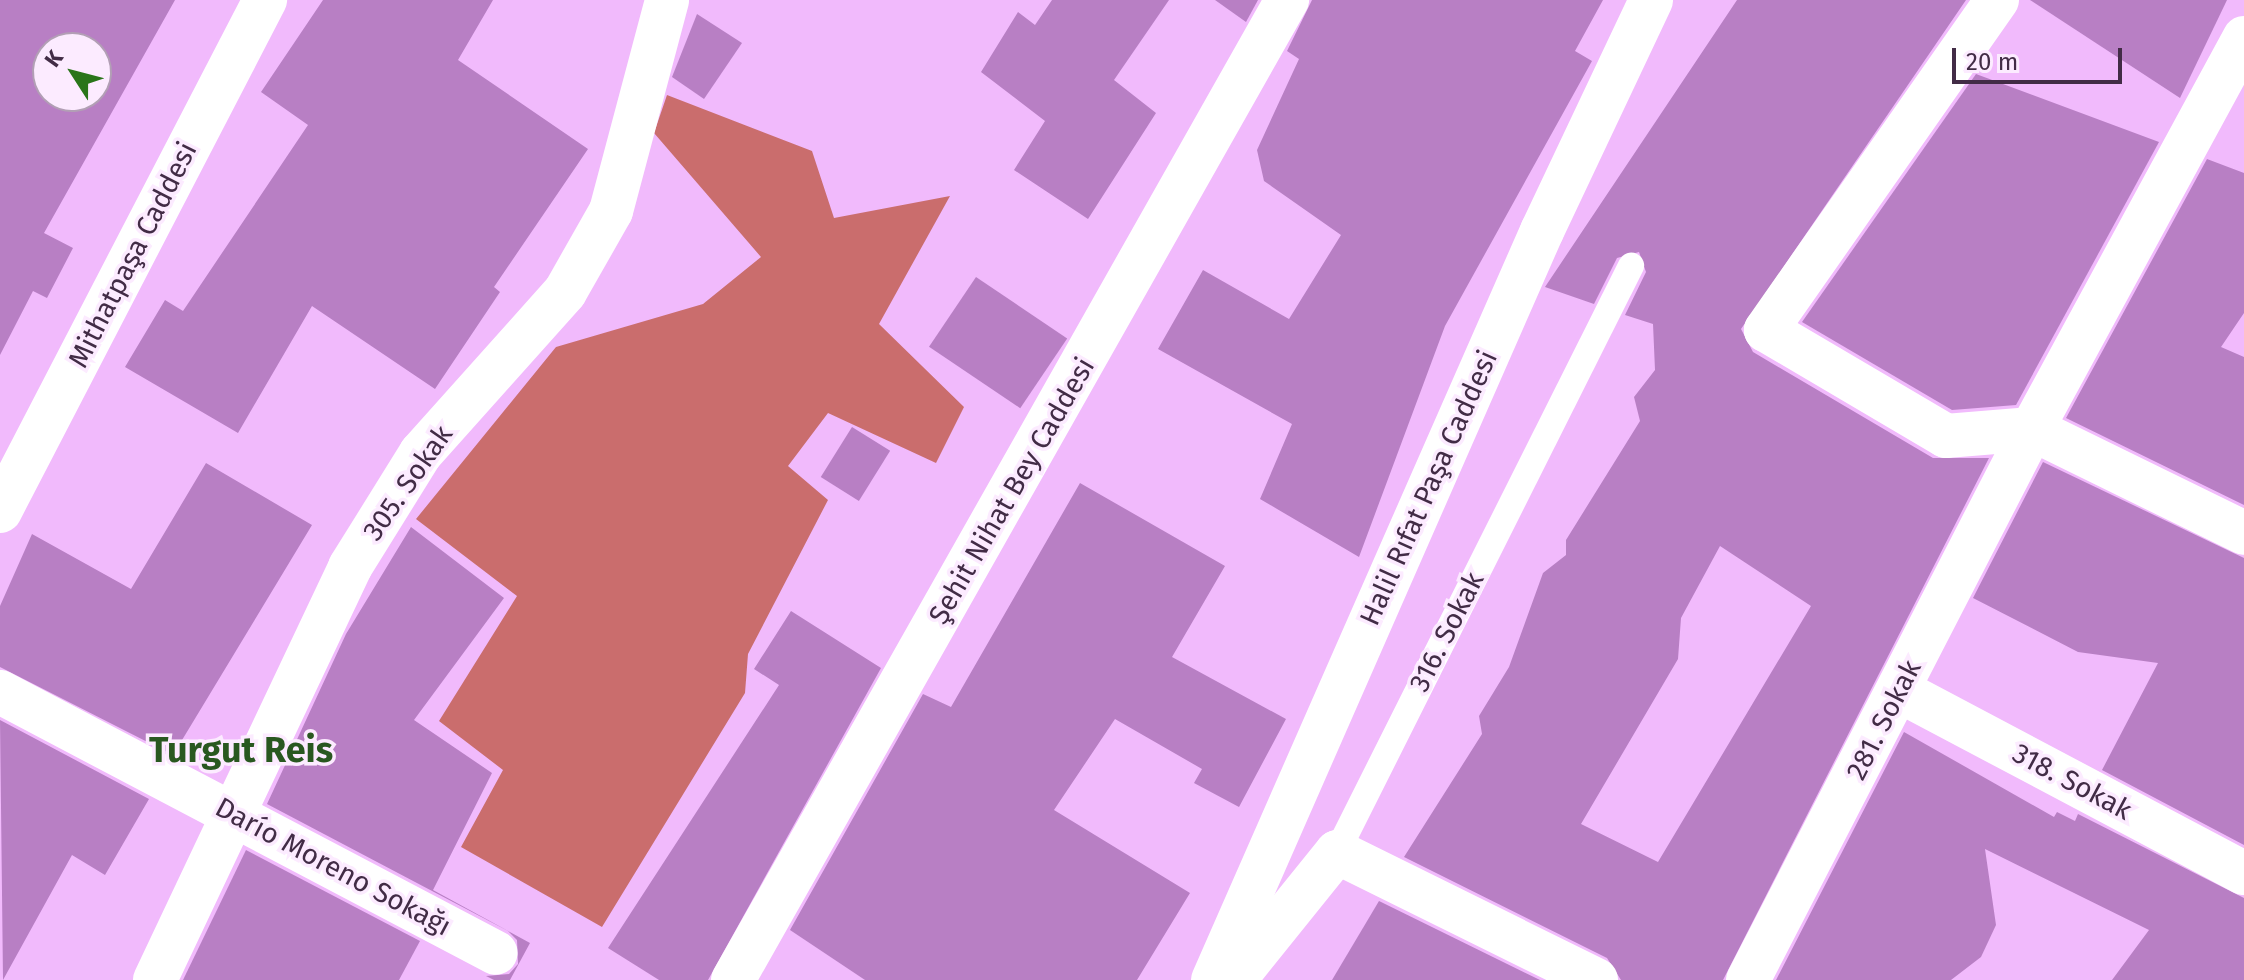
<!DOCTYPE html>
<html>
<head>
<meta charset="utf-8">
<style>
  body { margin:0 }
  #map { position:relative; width:2244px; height:980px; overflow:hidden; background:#f1bafc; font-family:"Fira Sans",sans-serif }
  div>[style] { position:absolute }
  .forest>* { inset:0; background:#ca6d6d }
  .building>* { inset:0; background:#b87fc4; transform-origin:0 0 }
  .lane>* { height:26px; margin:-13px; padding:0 13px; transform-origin:13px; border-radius:13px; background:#fff }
  .street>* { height:44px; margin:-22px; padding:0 22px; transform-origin:22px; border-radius:22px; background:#fff }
  .secondary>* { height:44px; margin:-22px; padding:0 22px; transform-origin:22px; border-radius:22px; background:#fff }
  .primary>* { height:44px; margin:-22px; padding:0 22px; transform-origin:22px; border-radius:22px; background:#fff }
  span { translate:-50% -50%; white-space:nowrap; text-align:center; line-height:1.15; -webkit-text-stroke:7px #fcebff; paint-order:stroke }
  .street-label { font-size:28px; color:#422c46 }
  .district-label { font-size:36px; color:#295820; font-weight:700 }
  .north { position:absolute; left:32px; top:32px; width:80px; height:80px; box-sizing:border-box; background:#fcebff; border:2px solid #b29fb5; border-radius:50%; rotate:306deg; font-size:22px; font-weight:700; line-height:32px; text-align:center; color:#422c46 }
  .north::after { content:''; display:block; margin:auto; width:28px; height:36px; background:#2a751a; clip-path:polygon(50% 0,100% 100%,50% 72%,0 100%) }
  .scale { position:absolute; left:1952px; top:48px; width:170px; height:36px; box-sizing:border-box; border:4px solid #422c46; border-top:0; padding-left:10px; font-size:24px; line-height:28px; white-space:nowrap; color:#422c46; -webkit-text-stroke:6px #fcebff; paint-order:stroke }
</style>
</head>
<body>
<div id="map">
  <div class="forest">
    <div style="clip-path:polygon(667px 95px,812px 151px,834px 218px,950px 196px,879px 324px,964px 407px,936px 463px,828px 413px,788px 466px,828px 500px,748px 654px,745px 693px,602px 927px,461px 847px,503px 770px,439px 721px,517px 596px,416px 519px,556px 347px,703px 304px,761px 257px,654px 133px)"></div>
  </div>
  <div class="building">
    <div style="clip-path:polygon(evenodd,0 0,175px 0,44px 233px,73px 248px,47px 298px,33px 291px,0 355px,0 0,48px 48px,96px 48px,96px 96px,48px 96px,48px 48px)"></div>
    <div style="clip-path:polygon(323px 0,493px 0,458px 60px,588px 149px,494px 287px,500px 292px,435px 389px,312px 306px,238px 433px,125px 367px,165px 300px,183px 311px,308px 125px,261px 92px)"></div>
    <div style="clip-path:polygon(1052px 0,1169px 0,1114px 80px,1156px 113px,1088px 219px,1014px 170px,1045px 121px,981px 72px,1018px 12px,1035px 25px)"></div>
    <div style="clip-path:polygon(1215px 0,1258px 0,1246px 22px)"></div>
    <div style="clip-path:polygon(1312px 0,1603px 0,1575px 51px,1592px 61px,1445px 326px,1359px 557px,1260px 499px,1292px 424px,1158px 349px,1203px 270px,1289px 319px,1341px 235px,1264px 181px,1257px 150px,1299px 59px,1287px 51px)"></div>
    <div style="clip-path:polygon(evenodd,1737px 0,1966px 0,1741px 329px,1753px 352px,1933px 458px,1989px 458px,1723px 980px,1621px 980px,1607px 958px,1404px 857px,1482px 734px,1479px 716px,1509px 667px,1543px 573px,1566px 555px,1566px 540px,1640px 421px,1634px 397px,1655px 370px,1653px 324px,1625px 315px,1646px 272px,1639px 252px,1617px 258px,1594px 304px,1545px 287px,1737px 0,1720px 546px,1811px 606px,1658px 862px,1581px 824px,1678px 659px,1681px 618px,1720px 546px)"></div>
    <div style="clip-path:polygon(2030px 0,2227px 0,2180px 98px)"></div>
    <div style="clip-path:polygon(697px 14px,742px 43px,704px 99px,672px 77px)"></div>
    <div style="clip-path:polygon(1976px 74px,2159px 142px,2016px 405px,1952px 410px,1802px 322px)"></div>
    <div style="clip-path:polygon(2207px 159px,2244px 173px,2244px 313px,2221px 347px,2244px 357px,2244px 505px,2066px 418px)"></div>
    <div style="left:976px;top:277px;width:110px;height:84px;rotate:34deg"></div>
    <div style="left:852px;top:427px;width:45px;height:59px;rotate:32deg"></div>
    <div style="clip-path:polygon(2043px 462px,2244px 558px,2244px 845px,2102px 770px,2158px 663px,2078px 652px,1973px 598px)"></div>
    <div style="clip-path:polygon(206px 463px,312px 525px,173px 755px,0 667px,0 606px,32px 534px,131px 589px)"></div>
    <div style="clip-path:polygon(1080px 483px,1225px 566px,1172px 657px,1286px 719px,1239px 807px,1194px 783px,1202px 769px,1115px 719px,1054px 810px,1190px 893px,1137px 980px,865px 980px,790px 930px,923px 694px,951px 707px)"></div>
    <div style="clip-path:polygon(411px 527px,504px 598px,414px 720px,492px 773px,433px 890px,530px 943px,510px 980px,494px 980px,486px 976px,509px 974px,518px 964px,517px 940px,508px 931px,267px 804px,346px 634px)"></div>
    <div style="clip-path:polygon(791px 611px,881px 668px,708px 980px,659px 980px,608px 948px,779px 685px,754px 669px)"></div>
    <div style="clip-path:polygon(0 720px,149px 799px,105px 875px,72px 855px,3px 980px)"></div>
    <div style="clip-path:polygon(1904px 732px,2054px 817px,2057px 812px,2075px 821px,2078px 814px,2244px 898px,2244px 980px,2112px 980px,2149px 930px,1985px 849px,1996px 925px,1981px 957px,1951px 980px,1776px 980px)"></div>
    <div style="clip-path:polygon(246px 850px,420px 941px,399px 980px,183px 980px)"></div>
    <div style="clip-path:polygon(1379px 901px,1540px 980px,1332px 980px)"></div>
  </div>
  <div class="lane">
    <div style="left:1337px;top:852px;width:656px;rotate:-63.36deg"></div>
  </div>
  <div class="street">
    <div style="left:1997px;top:0;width:403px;rotate:125deg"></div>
    <div style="left:1766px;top:330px;width:209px;rotate:30.5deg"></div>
    <div style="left:1946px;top:436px;width:86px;rotate:-4.7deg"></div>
    <div style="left:2032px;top:429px;width:445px;rotate:-61.5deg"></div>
    <div style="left:1900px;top:691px;width:389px;rotate:27.9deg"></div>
    <div style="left:0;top:692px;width:560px;rotate:27.75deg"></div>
    <div style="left:155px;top:980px;width:457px;rotate:-64.7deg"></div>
    <div style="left:350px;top:567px;width:134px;rotate:-58.1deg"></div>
    <div style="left:421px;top:453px;width:216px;rotate:-48.2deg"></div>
    <div style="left:565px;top:292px;width:93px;rotate:-60.4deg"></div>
    <div style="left:611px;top:211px;width:218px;rotate:-75.1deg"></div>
    <div style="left:733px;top:980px;width:1126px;rotate:-60.52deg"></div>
    <div style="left:1234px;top:980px;width:164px;rotate:-51.2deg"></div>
    <div style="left:1337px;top:852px;width:289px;rotate:26.3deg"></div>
    <div style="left:1748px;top:980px;width:620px;rotate:-62.73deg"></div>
    <div style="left:2032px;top:429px;width:236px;rotate:26.1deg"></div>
  </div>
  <div class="secondary">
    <div style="left:1213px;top:980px;width:818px;rotate:-66.29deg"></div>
    <div style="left:1542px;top:231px;width:255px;rotate:-64.7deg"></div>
  </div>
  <div class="primary">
    <div style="left:0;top:511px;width:576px;rotate:-62.59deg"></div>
  </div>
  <div class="street-label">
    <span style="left:133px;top:255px;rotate:-63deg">Mithatpaşa Caddesi</span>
    <span style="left:408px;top:483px;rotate:-55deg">305. Sokak</span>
    <span style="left:1429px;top:488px;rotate:-66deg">Halil Rıfat Paşa Caddesi</span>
    <span style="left:1012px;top:491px;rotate:-60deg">Şehit Nihat Bey Caddesi</span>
    <span style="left:1447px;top:632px;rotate:-63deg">316. Sokak</span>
    <span style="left:1884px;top:720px;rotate:-63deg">281. Sokak</span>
    <span style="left:2072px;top:782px;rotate:28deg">318. Sokak</span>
    <span style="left:333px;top:867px;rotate:28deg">Darío Moreno Sokağı</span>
  </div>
  <div class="district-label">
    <span style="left:241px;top:751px">Turgut Reis</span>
  </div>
  <div class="north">K</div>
  <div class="scale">20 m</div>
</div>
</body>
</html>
